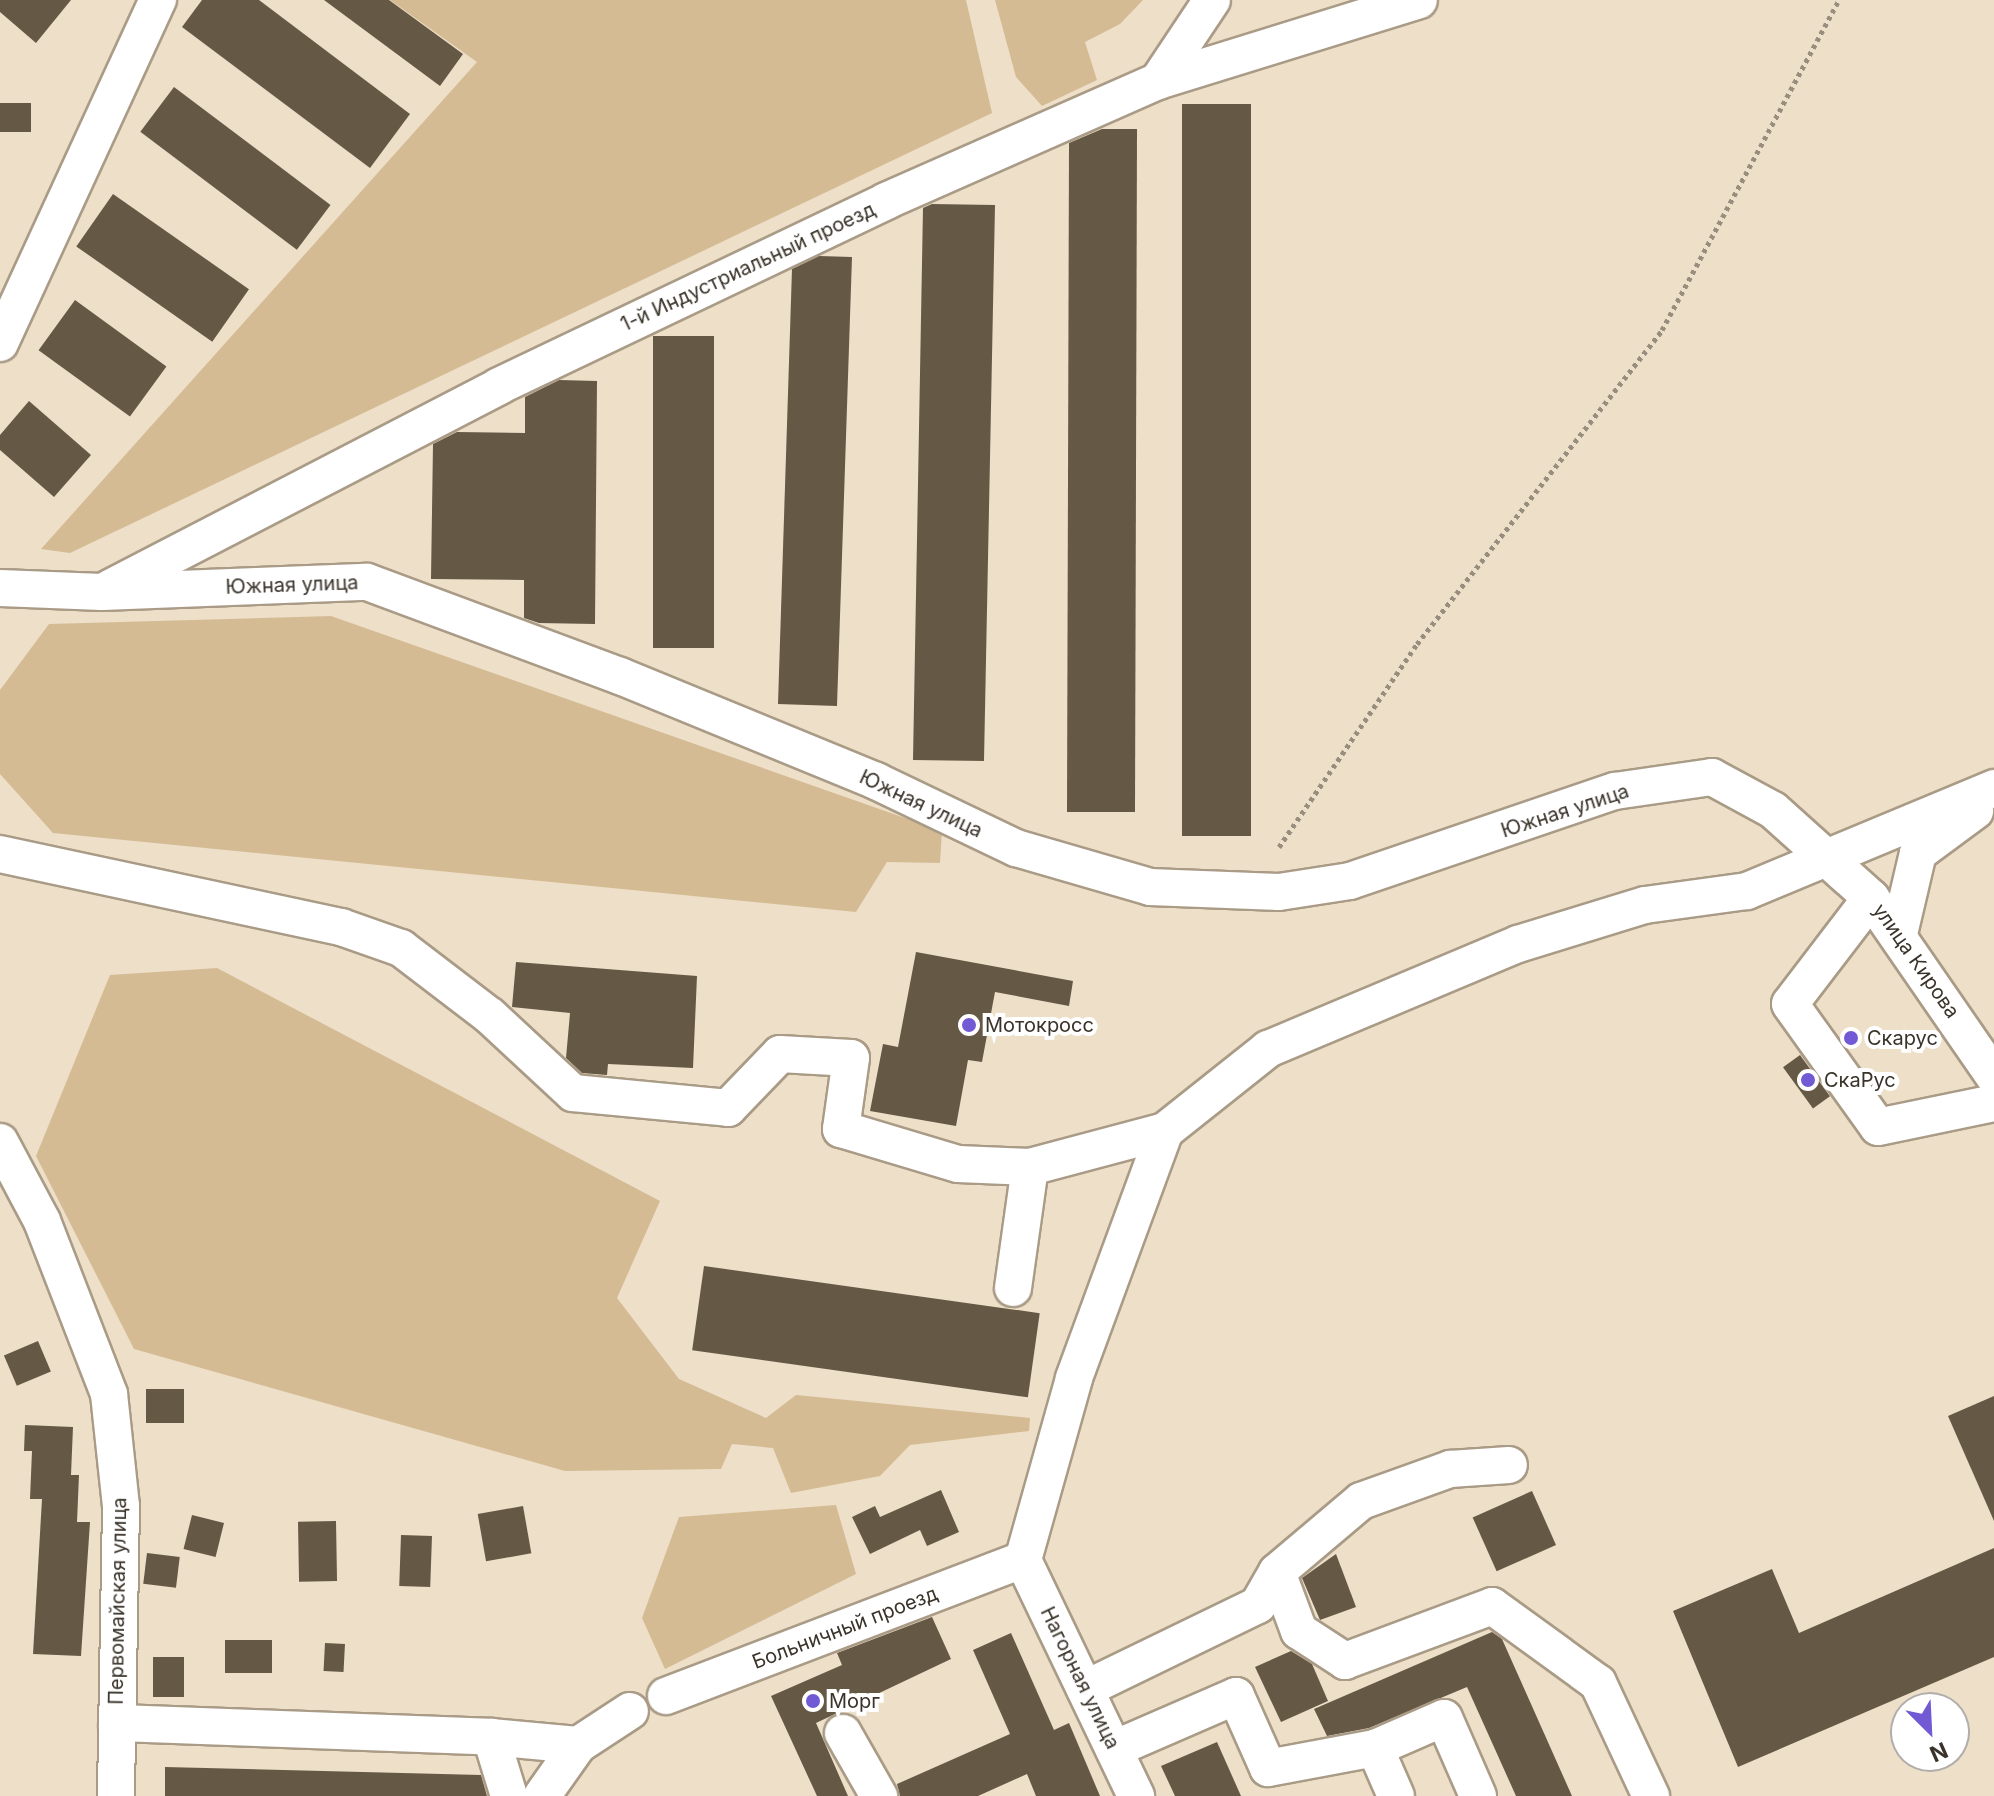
<!DOCTYPE html>
<html>
<head>
<meta charset="utf-8">
<style>
  body { margin:0 }
  #map { position:relative; width:1994px; height:1796px; overflow:hidden; background:#eddfc8; font-family:Inter,sans-serif }
  div>[style] { position:absolute }
  .green>* { inset:0; background:#d5bb94 }
  .building>* { inset:0; background:#655945; transform-origin:0 0 }
  .path>* { height:5px; margin-top:-2.5px; transform-origin:0; background:repeating-linear-gradient(90deg,#988e7e 0 4px,transparent 0 8px) }
  .roads { filter:drop-shadow(2px 0 #a99b86) drop-shadow(-2px 0 #a99b86) drop-shadow(0 2px #a99b86) drop-shadow(0 -2px #a99b86) }
  .minor>* { height:36px; margin:-18px; padding:0 18px; transform-origin:18px; border-radius:18px; background:#fff }
  .dots>* { width:22px; height:22px; translate:-50% -50%; box-sizing:border-box; border:4px solid #fff; border-radius:50% }
  span { translate:-50% -50%; white-space:nowrap; text-align:center; line-height:1.15; -webkit-text-stroke:8px #fff; paint-order:stroke }
  .street-label { font-size:20px; color:#39332a }
  .poi-label { font-size:20px; color:#39332a }
  .left { translate:0 -50%; text-align:left }
  .north { position:absolute; left:1890px; top:1692px; width:80px; height:80px; box-sizing:border-box; background:#fff; border:2px solid #b0adaa; border-radius:50%; rotate:156deg; font-size:22px; font-weight:700; line-height:32px; text-align:center; color:#39332a }
  .north::after { content:''; display:block; margin:auto; width:28px; height:36px; background:#725ad4; clip-path:polygon(50% 0,100% 100%,50% 72%,0 100%) }
</style>
</head>
<body>
<div id="map">
  <div class="green">
    <div style="clip-path:polygon(390px 0,966px 0,992px 113px,70px 553px,41px 549px,477px 62px)"></div>
    <div style="clip-path:polygon(995px 0,1143px 0,1120px 24px,1085px 42px,1097px 80px,1042px 106px,1016px 77px)"></div>
    <div style="clip-path:polygon(331px 616px,942px 831px,940px 863px,887px 862px,856px 912px,53px 833px,0 774px,0 690px,49px 624px)"></div>
    <div style="clip-path:polygon(217px 968px,660px 1201px,617px 1298px,679px 1379px,766px 1418px,796px 1395px,1030px 1418px,1029px 1431px,910px 1445px,880px 1476px,791px 1493px,773px 1448px,732px 1444px,721px 1469px,565px 1471px,134px 1349px,36px 1156px,110px 975px)"></div>
    <div style="clip-path:polygon(836px 1505px,856px 1574px,665px 1669px,642px 1618px,679px 1517px)"></div>
  </div>
  <div class="building">
    <div style="clip-path:polygon(0 0,71px 0,36px 43px,0 12px)"></div>
    <div style="clip-path:polygon(202px 0,259px 0,410px 114px,370px 168px,182px 27px)"></div>
    <div style="clip-path:polygon(324px 0,389px 0,463px 54px,440px 86px)"></div>
    <div style="left:174px;top:87px;width:196px;height:56px;rotate:37deg"></div>
    <div style="left:0;top:103px;width:31px;height:29px"></div>
    <div style="left:1182px;top:104px;width:69px;height:732px"></div>
    <div style="clip-path:polygon(1102px 129px,1137px 129px,1135px 812px,1067px 812px,1069px 143px)"></div>
    <div style="left:113px;top:194px;width:166px;height:64px;rotate:35deg"></div>
    <div style="clip-path:polygon(932px 204px,995px 205px,984px 761px,913px 760px,923px 208px)"></div>
    <div style="clip-path:polygon(819px 256px,852px 257px,837px 706px,778px 704px,792px 269px)"></div>
    <div style="left:75px;top:300px;width:113px;height:62px;rotate:36deg"></div>
    <div style="left:653px;top:336px;width:61px;height:312px"></div>
    <div style="clip-path:polygon(559px 380px,597px 381px,595px 624px,539px 623px,524px 618px,524px 580px,431px 579px,433px 444px,457px 432px,525px 433px,525px 397px)"></div>
    <div style="clip-path:polygon(29px 401px,91px 455px,54px 497px,0 450px,0 435px)"></div>
    <div style="clip-path:polygon(916px 952px,1073px 981px,1069px 1006px,995px 992px,982px 1062px,968px 1060px,956px 1126px,870px 1111px,883px 1044px,898px 1047px)"></div>
    <div style="clip-path:polygon(516px 962px,697px 976px,693px 1068px,608px 1064px,607px 1075px,582px 1073px,566px 1058px,570px 1013px,512px 1007px)"></div>
    <div style="left:1800px;top:1055px;width:51px;height:21px;rotate:54deg"></div>
    <div style="left:704px;top:1266px;width:339px;height:85px;rotate:8deg"></div>
    <div style="left:38px;top:1341px;width:33px;height:37px;rotate:67deg"></div>
    <div style="left:146px;top:1389px;width:38px;height:34px"></div>
    <div style="clip-path:polygon(1994px 1396px,1994px 1521px,1948px 1416px)"></div>
    <div style="clip-path:polygon(25px 1425px,73px 1427px,71px 1475px,79px 1475px,77px 1522px,90px 1522px,81px 1656px,33px 1654px,42px 1499px,30px 1499px,32px 1451px,24px 1451px)"></div>
    <div style="clip-path:polygon(941px 1490px,959px 1532px,927px 1546px,920px 1530px,870px 1554px,852px 1517px,875px 1506px,880px 1517px)"></div>
    <div style="left:1532px;top:1491px;width:59px;height:65px;rotate:66deg"></div>
    <div style="left:523px;top:1506px;width:48px;height:46px;rotate:80deg"></div>
    <div style="left:192px;top:1515px;width:33px;height:35px;rotate:14deg"></div>
    <div style="left:336px;top:1521px;width:60px;height:38px;rotate:89deg"></div>
    <div style="left:401px;top:1535px;width:31px;height:51px;rotate:2deg"></div>
    <div style="clip-path:polygon(1994px 1548px,1994px 1657px,1738px 1767px,1673px 1611px,1772px 1569px,1799px 1633px)"></div>
    <div style="left:147px;top:1553px;width:33px;height:31px;rotate:7deg"></div>
    <div style="clip-path:polygon(1336px 1554px,1356px 1607px,1320px 1620px,1302px 1578px)"></div>
    <div style="clip-path:polygon(932px 1617px,951px 1659px,816px 1723px,848px 1796px,817px 1796px,771px 1696px,842px 1665px,837px 1653px)"></div>
    <div style="clip-path:polygon(1492px 1632px,1502px 1639px,1572px 1796px,1516px 1796px,1467px 1687px,1369px 1728px,1327px 1736px,1314px 1709px)"></div>
    <div style="clip-path:polygon(1011px 1633px,1054px 1730px,1069px 1723px,1100px 1796px,1036px 1796px,1027px 1774px,978px 1796px,900px 1796px,897px 1784px,1010px 1734px,973px 1650px)"></div>
    <div style="left:225px;top:1640px;width:47px;height:33px"></div>
    <div style="left:325px;top:1643px;width:20px;height:28px;rotate:3deg"></div>
    <div style="clip-path:polygon(1291px 1651px,1312px 1664px,1328px 1701px,1281px 1722px,1255px 1667px)"></div>
    <div style="left:153px;top:1657px;width:31px;height:40px"></div>
    <div style="clip-path:polygon(1217px 1742px,1241px 1796px,1175px 1796px,1161px 1766px)"></div>
    <div style="clip-path:polygon(165px 1767px,481px 1775px,487px 1796px,165px 1796px)"></div>
  </div>
  <div class="path">
    <div style="left:1279px;top:847px;width:245px;rotate:-55.8deg"></div>
    <div style="left:1417px;top:644px;width:398px;rotate:-52deg"></div>
    <div style="left:1662px;top:330px;width:374px;rotate:-61.8deg"></div>
  </div>
  <div class="roads">
    <div class="minor">
      <div style="left:1158px;top:81px;width:97px;rotate:-56.3deg"></div>
      <div style="left:0;top:343px;width:378px;rotate:-65.3deg"></div>
      <div style="left:0;top:588px;width:102px;rotate:2.2deg"></div>
      <div style="left:102px;top:592px;width:265px;rotate:-2.2deg"></div>
      <div style="left:367px;top:582px;width:270px;rotate:20.4deg"></div>
      <div style="left:620px;top:676px;width:277px;rotate:22.3deg"></div>
      <div style="left:876px;top:781px;width:155px;rotate:25.6deg"></div>
      <div style="left:1016px;top:848px;width:140px;rotate:16.2deg"></div>
      <div style="left:1150px;top:887px;width:129px;rotate:2.2deg"></div>
      <div style="left:1279px;top:892px;width:72px;rotate:-8.8deg"></div>
      <div style="left:1350px;top:881px;width:280px;rotate:-18.8deg"></div>
      <div style="left:1615px;top:791px;width:98px;rotate:-8.2deg"></div>
      <div style="left:1712px;top:777px;width:69px;rotate:28.4deg"></div>
      <div style="left:1773px;top:810px;width:132px;rotate:41.9deg"></div>
      <div style="left:1871px;top:898px;width:216px;rotate:55.4deg"></div>
      <div style="left:110px;top:588px;width:438px;rotate:-27.4deg"></div>
      <div style="left:499px;top:386px;width:429px;rotate:-25.5deg"></div>
      <div style="left:886px;top:201px;width:297px;rotate:-23.8deg"></div>
      <div style="left:1158px;top:81px;width:273px;rotate:-17.2deg"></div>
      <div style="left:0;top:854px;width:349px;rotate:12.1deg"></div>
      <div style="left:341px;top:927px;width:64px;rotate:19.3deg"></div>
      <div style="left:401px;top:948px;width:112px;rotate:37.4deg"></div>
      <div style="left:490px;top:1016px;width:113px;rotate:42.9deg"></div>
      <div style="left:573px;top:1093px;width:156px;rotate:5.5deg"></div>
      <div style="left:728px;top:1108px;width:75px;rotate:-46.1deg"></div>
      <div style="left:780px;top:1054px;width:71px;rotate:3.2deg"></div>
      <div style="left:851px;top:1058px;width:72px;rotate:98deg"></div>
      <div style="left:841px;top:1129px;width:122px;rotate:16.7deg"></div>
      <div style="left:958px;top:1164px;width:72px;rotate:2.4deg"></div>
      <div style="left:1030px;top:1167px;width:140px;rotate:-14.9deg"></div>
      <div style="left:1871px;top:898px;width:133px;rotate:127.4deg"></div>
      <div style="left:1790px;top:1004px;width:151px;rotate:54.4deg"></div>
      <div style="left:1878px;top:1127px;width:118px;rotate:-11.7deg"></div>
      <div style="left:1899px;top:934px;width:83px;rotate:-76.8deg"></div>
      <div style="left:1918px;top:853px;width:71px;rotate:-36.4deg"></div>
      <div style="left:0;top:1142px;width:89px;rotate:62deg"></div>
      <div style="left:42px;top:1221px;width:186px;rotate:68.8deg"></div>
      <div style="left:109px;top:1394px;width:113px;rotate:83.9deg"></div>
      <div style="left:121px;top:1506px;width:290px;rotate:91deg"></div>
      <div style="left:1013px;top:1288px;width:122px;rotate:-82deg"></div>
      <div style="left:1023px;top:1560px;width:189px;rotate:-74.3deg"></div>
      <div style="left:1074px;top:1378px;width:263px;rotate:-69.8deg"></div>
      <div style="left:1165px;top:1131px;width:132px;rotate:-38.5deg"></div>
      <div style="left:1268px;top:1049px;width:271px;rotate:-22.8deg"></div>
      <div style="left:1518px;top:944px;width:133px;rotate:-17.1deg"></div>
      <div style="left:1645px;top:905px;width:103px;rotate:-7.8deg"></div>
      <div style="left:1747px;top:891px;width:268px;rotate:-22.6deg"></div>
      <div style="left:1023px;top:1560px;width:262px;rotate:64.4deg"></div>
      <div style="left:1277px;top:1572px;width:63px;rotate:69.6deg"></div>
      <div style="left:1299px;top:1631px;width:55px;rotate:33.1deg"></div>
      <div style="left:1345px;top:1661px;width:157px;rotate:-20.5deg"></div>
      <div style="left:1492px;top:1606px;width:131px;rotate:36deg"></div>
      <div style="left:1598px;top:1683px;width:125px;rotate:64.9deg"></div>
      <div style="left:1085px;top:1689px;width:192px;rotate:-25.9deg"></div>
      <div style="left:1258px;top:1605px;width:38px;rotate:-60deg"></div>
      <div style="left:1277px;top:1572px;width:110px;rotate:-40.2deg"></div>
      <div style="left:1361px;top:1501px;width:95px;rotate:-19.8deg"></div>
      <div style="left:1450px;top:1469px;width:59px;rotate:-3.9deg"></div>
      <div style="left:666px;top:1696px;width:382px;rotate:-20.9deg"></div>
      <div style="left:117px;top:1723px;width:374px;rotate:2.1deg"></div>
      <div style="left:843px;top:1733px;width:73px;rotate:60.3deg"></div>
      <div style="left:578px;top:1745px;width:62px;rotate:-33.2deg"></div>
      <div style="left:1375px;top:1748px;width:52px;rotate:66.4deg"></div>
      <div style="left:1114px;top:1749px;width:133px;rotate:-23.5deg"></div>
      <div style="left:1236px;top:1696px;width:79px;rotate:66deg"></div>
      <div style="left:1268px;top:1768px;width:109px;rotate:-10.6deg"></div>
      <div style="left:1375px;top:1748px;width:75px;rotate:-23.5deg"></div>
      <div style="left:1444px;top:1718px;width:85px;rotate:66.4deg"></div>
      <div style="left:509px;top:1796px;width:62px;rotate:-107deg"></div>
      <div style="left:491px;top:1737px;width:87px;rotate:5.3deg"></div>
      <div style="left:578px;top:1745px;width:62px;rotate:125.2deg"></div>
    </div>
  </div>
  <div class="dots">
    <div style="left:969px;top:1025px;background:#725ad4"></div>
    <div style="left:1851px;top:1038px;background:#725ad4"></div>
    <div style="left:1808px;top:1080px;background:#725ad4"></div>
    <div style="left:813px;top:1701px;background:#725ad4"></div>
  </div>
  <div class="street-label">
    <span style="left:748px;top:267px;rotate:-25deg">1-й Индустриальный проезд</span>
    <span style="left:292px;top:585px;rotate:-2deg">Южная улица</span>
    <span style="left:921px;top:804px;rotate:25deg">Южная улица</span>
    <span style="left:1565px;top:811px;rotate:-18deg">Южная улица</span>
    <span style="left:1916px;top:961px;rotate:55deg">улица Кирова</span>
    <span style="left:118px;top:1601px;rotate:-89deg">Первомайская улица</span>
    <span style="left:845px;top:1628px;rotate:-21deg">Больничный проезд</span>
    <span style="left:1080px;top:1678px;rotate:64deg">Нагорная улица</span>
  </div>
  <div class="poi-label">
    <span class="left" style="left:985px;top:1025px">Мотокросс</span>
    <span class="left" style="left:1867px;top:1038px">Скарус</span>
    <span class="left" style="left:1824px;top:1080px">СкаРус</span>
    <span class="left" style="left:829px;top:1701px">Морг</span>
  </div>
  <div class="north">N</div>
</div>
</body>
</html>
